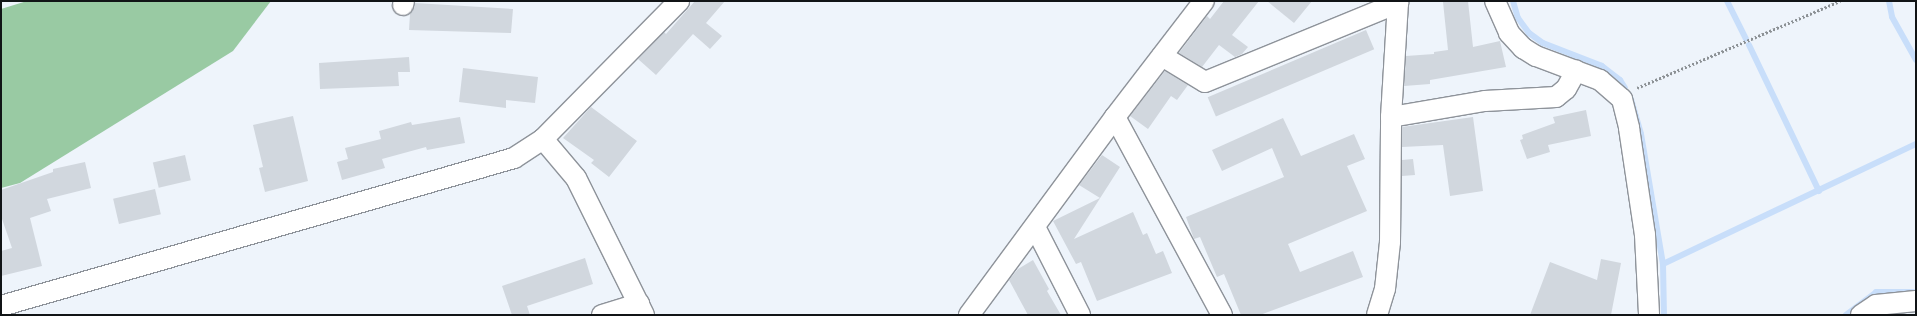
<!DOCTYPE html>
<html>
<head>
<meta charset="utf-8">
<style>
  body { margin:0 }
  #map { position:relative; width:1917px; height:316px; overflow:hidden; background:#eef4fb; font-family:Signika,sans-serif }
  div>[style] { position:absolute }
  .forest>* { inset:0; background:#99caa3 }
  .stream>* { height:6px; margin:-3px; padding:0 3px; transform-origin:3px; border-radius:3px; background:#c8defa }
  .building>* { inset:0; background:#d1d7de; transform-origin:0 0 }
  .path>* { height:2.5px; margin-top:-1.25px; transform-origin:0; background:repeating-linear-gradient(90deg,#8c9195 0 2px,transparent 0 4px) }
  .roads { filter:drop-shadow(1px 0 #8e939a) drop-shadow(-1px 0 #8e939a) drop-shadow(0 1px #8e939a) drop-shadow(0 -1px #8e939a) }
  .minor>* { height:20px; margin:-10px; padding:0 10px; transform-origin:10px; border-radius:10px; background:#fff }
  span { translate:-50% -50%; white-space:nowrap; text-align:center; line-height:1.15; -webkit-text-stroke:3px #eef4fb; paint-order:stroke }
  .frame { position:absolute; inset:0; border:2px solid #111416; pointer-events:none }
</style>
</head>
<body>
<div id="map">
  <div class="forest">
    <div style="clip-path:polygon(27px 1px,271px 1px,233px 51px,20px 183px,1px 188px,1px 9px)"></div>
  </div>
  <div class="stream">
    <div style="left:1513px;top:1px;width:18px;rotate:74deg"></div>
    <div style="left:1518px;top:18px;width:19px;rotate:54deg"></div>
    <div style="left:1529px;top:33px;width:17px;rotate:36deg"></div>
    <div style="left:1543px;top:43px;width:63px;rotate:21.3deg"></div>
    <div style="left:1602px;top:66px;width:23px;rotate:38deg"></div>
    <div style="left:1620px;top:80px;width:9px;rotate:58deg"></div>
    <div style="left:1727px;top:1px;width:42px;rotate:63.4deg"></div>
    <div style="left:1889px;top:1px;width:16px;rotate:79deg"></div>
    <div style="left:1892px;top:17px;width:49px;rotate:60.8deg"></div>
    <div style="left:1749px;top:45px;width:162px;rotate:64.4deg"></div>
    <div style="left:1631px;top:99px;width:36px;rotate:74deg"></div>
    <div style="left:1641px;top:134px;width:132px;rotate:80.4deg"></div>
    <div style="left:1663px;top:264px;width:51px;rotate:88.9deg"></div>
    <div style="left:1663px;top:264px;width:280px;rotate:-25.4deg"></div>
    <div style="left:1846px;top:315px;width:38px;rotate:-37deg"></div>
    <div style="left:1876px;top:292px;width:37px"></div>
  </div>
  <div class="building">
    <div style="clip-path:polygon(695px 1px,725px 1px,706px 23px,722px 36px,710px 49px,693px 34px,656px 75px,638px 59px,664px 32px,666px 34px)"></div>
    <div style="clip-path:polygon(1224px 1px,1259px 1px,1232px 35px,1248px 47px,1242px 54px,1235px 57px,1219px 45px,1202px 67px,1179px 53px,1207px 16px,1210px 19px)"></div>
    <div style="clip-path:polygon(1267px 1px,1312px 1px,1294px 23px)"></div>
    <div style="clip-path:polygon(1468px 1px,1473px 47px,1500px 41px,1506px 67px,1430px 80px,1430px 84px,1404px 86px,1406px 56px,1434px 54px,1434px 52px,1448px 50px,1443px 2px)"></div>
    <div style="clip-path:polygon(415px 3px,513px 9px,511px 33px,409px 30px,410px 14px)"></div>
    <div style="left:1366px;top:30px;width:21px;height:172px;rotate:67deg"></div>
    <div style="clip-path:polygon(409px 57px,410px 72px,398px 72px,399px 86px,320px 89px,319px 63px)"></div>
    <div style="clip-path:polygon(463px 68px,538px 77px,535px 103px,506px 100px,506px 108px,459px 102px)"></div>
    <div style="clip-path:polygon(1165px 71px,1188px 85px,1177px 100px,1171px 96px,1148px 129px,1130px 116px)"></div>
    <div style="clip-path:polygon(591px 107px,637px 141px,609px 177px,591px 163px,594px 160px,563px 138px)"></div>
    <div style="clip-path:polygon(1586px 110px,1591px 136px,1548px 145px,1550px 152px,1527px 159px,1520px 140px,1523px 139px,1522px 135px,1555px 123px,1553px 117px)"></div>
    <div style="clip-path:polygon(293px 116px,308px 181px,265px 192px,259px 168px,263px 167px,253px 125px)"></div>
    <div style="clip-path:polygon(460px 117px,465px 143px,427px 150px,426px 147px,382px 159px,385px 168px,342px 180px,337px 162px,348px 159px,345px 148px,381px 139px,379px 131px,411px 122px,412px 125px)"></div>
    <div style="clip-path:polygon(1473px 117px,1483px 191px,1450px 196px,1443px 145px,1402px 147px,1402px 127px)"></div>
    <div style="clip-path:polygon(1283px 118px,1301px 156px,1354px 134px,1365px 159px,1347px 166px,1367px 211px,1288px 244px,1300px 272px,1353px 251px,1363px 277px,1260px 315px,1241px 315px,1224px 274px,1217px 277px,1200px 237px,1194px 239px,1186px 217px,1284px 177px,1272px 148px,1222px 171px,1212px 150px)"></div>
    <div style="left:185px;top:155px;width:26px;height:33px;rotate:77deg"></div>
    <div style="clip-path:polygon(1102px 155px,1120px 167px,1074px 239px,1133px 212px,1143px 235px,1147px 233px,1156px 254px,1163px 251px,1172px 273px,1097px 301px,1081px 262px,1076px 264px,1053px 221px,1100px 198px,1079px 185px)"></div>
    <div style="clip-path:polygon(1413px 159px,1415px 175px,1402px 176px,1402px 160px)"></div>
    <div style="clip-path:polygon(85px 162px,91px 188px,47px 199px,51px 211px,30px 218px,42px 266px,1px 276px,1px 251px,12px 248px,1px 216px,1px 190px,53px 172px,53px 169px)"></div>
    <div style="left:155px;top:189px;width:26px;height:43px;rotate:77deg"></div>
    <div style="clip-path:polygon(585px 258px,593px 284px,527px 306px,530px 315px,512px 315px,502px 286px)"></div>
    <div style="clip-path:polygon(1601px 259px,1621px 263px,1611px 315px,1530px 315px,1550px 262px,1597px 280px)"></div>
    <div style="clip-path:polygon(1033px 260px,1049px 289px,1047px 291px,1061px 315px,1028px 315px,1009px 280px,1018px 269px)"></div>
  </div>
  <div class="path">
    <div style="left:1637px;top:88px;width:221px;rotate:-23.2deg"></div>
  </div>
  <div class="roads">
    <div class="minor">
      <div style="left:1495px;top:1px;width:35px;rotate:66deg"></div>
      <div style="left:1509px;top:33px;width:21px;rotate:47deg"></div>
      <div style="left:1523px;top:48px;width:15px;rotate:32deg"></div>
      <div style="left:1536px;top:56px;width:68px;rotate:20.6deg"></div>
      <div style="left:1600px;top:80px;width:29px;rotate:41deg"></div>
      <div style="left:1622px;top:99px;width:30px;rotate:76deg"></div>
      <div style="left:1629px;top:128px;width:108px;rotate:81.5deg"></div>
      <div style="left:1645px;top:235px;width:80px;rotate:87.1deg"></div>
      <div style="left:403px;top:5px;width:4px;rotate:-76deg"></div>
      <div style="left:1162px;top:56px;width:50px;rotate:31.2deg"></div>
      <div style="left:1205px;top:82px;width:209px;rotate:-22.3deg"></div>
      <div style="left:1115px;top:117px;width:225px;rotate:61.6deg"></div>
      <div style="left:1391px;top:117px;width:95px;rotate:-9.7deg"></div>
      <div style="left:1485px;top:101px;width:71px;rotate:-3.2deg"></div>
      <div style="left:1556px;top:97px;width:13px;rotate:-39deg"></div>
      <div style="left:1566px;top:89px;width:21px;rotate:-61deg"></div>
      <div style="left:543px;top:139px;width:51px;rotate:49.8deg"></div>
      <div style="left:576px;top:178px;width:153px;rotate:63.6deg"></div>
      <div style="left:1035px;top:227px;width:99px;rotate:62.9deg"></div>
      <div style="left:1px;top:306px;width:534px;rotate:-16.09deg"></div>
      <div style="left:514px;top:158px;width:35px;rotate:-33deg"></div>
      <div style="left:543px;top:139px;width:194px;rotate:-45.4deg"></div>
      <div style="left:602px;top:315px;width:39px;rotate:-17deg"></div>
      <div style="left:969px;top:315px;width:246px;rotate:-53.6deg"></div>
      <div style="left:1115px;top:117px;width:146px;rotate:-52.5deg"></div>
      <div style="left:1377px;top:315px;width:27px;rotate:-73deg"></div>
      <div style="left:1385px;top:289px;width:47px;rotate:-83.9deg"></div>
      <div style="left:1390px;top:242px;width:125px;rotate:-89.5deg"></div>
      <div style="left:1391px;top:117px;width:116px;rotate:-86.5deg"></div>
      <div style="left:1861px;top:315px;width:18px;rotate:-34deg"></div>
      <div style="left:1876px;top:305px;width:40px;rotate:-5.7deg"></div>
    </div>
  </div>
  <div class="frame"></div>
</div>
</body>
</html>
